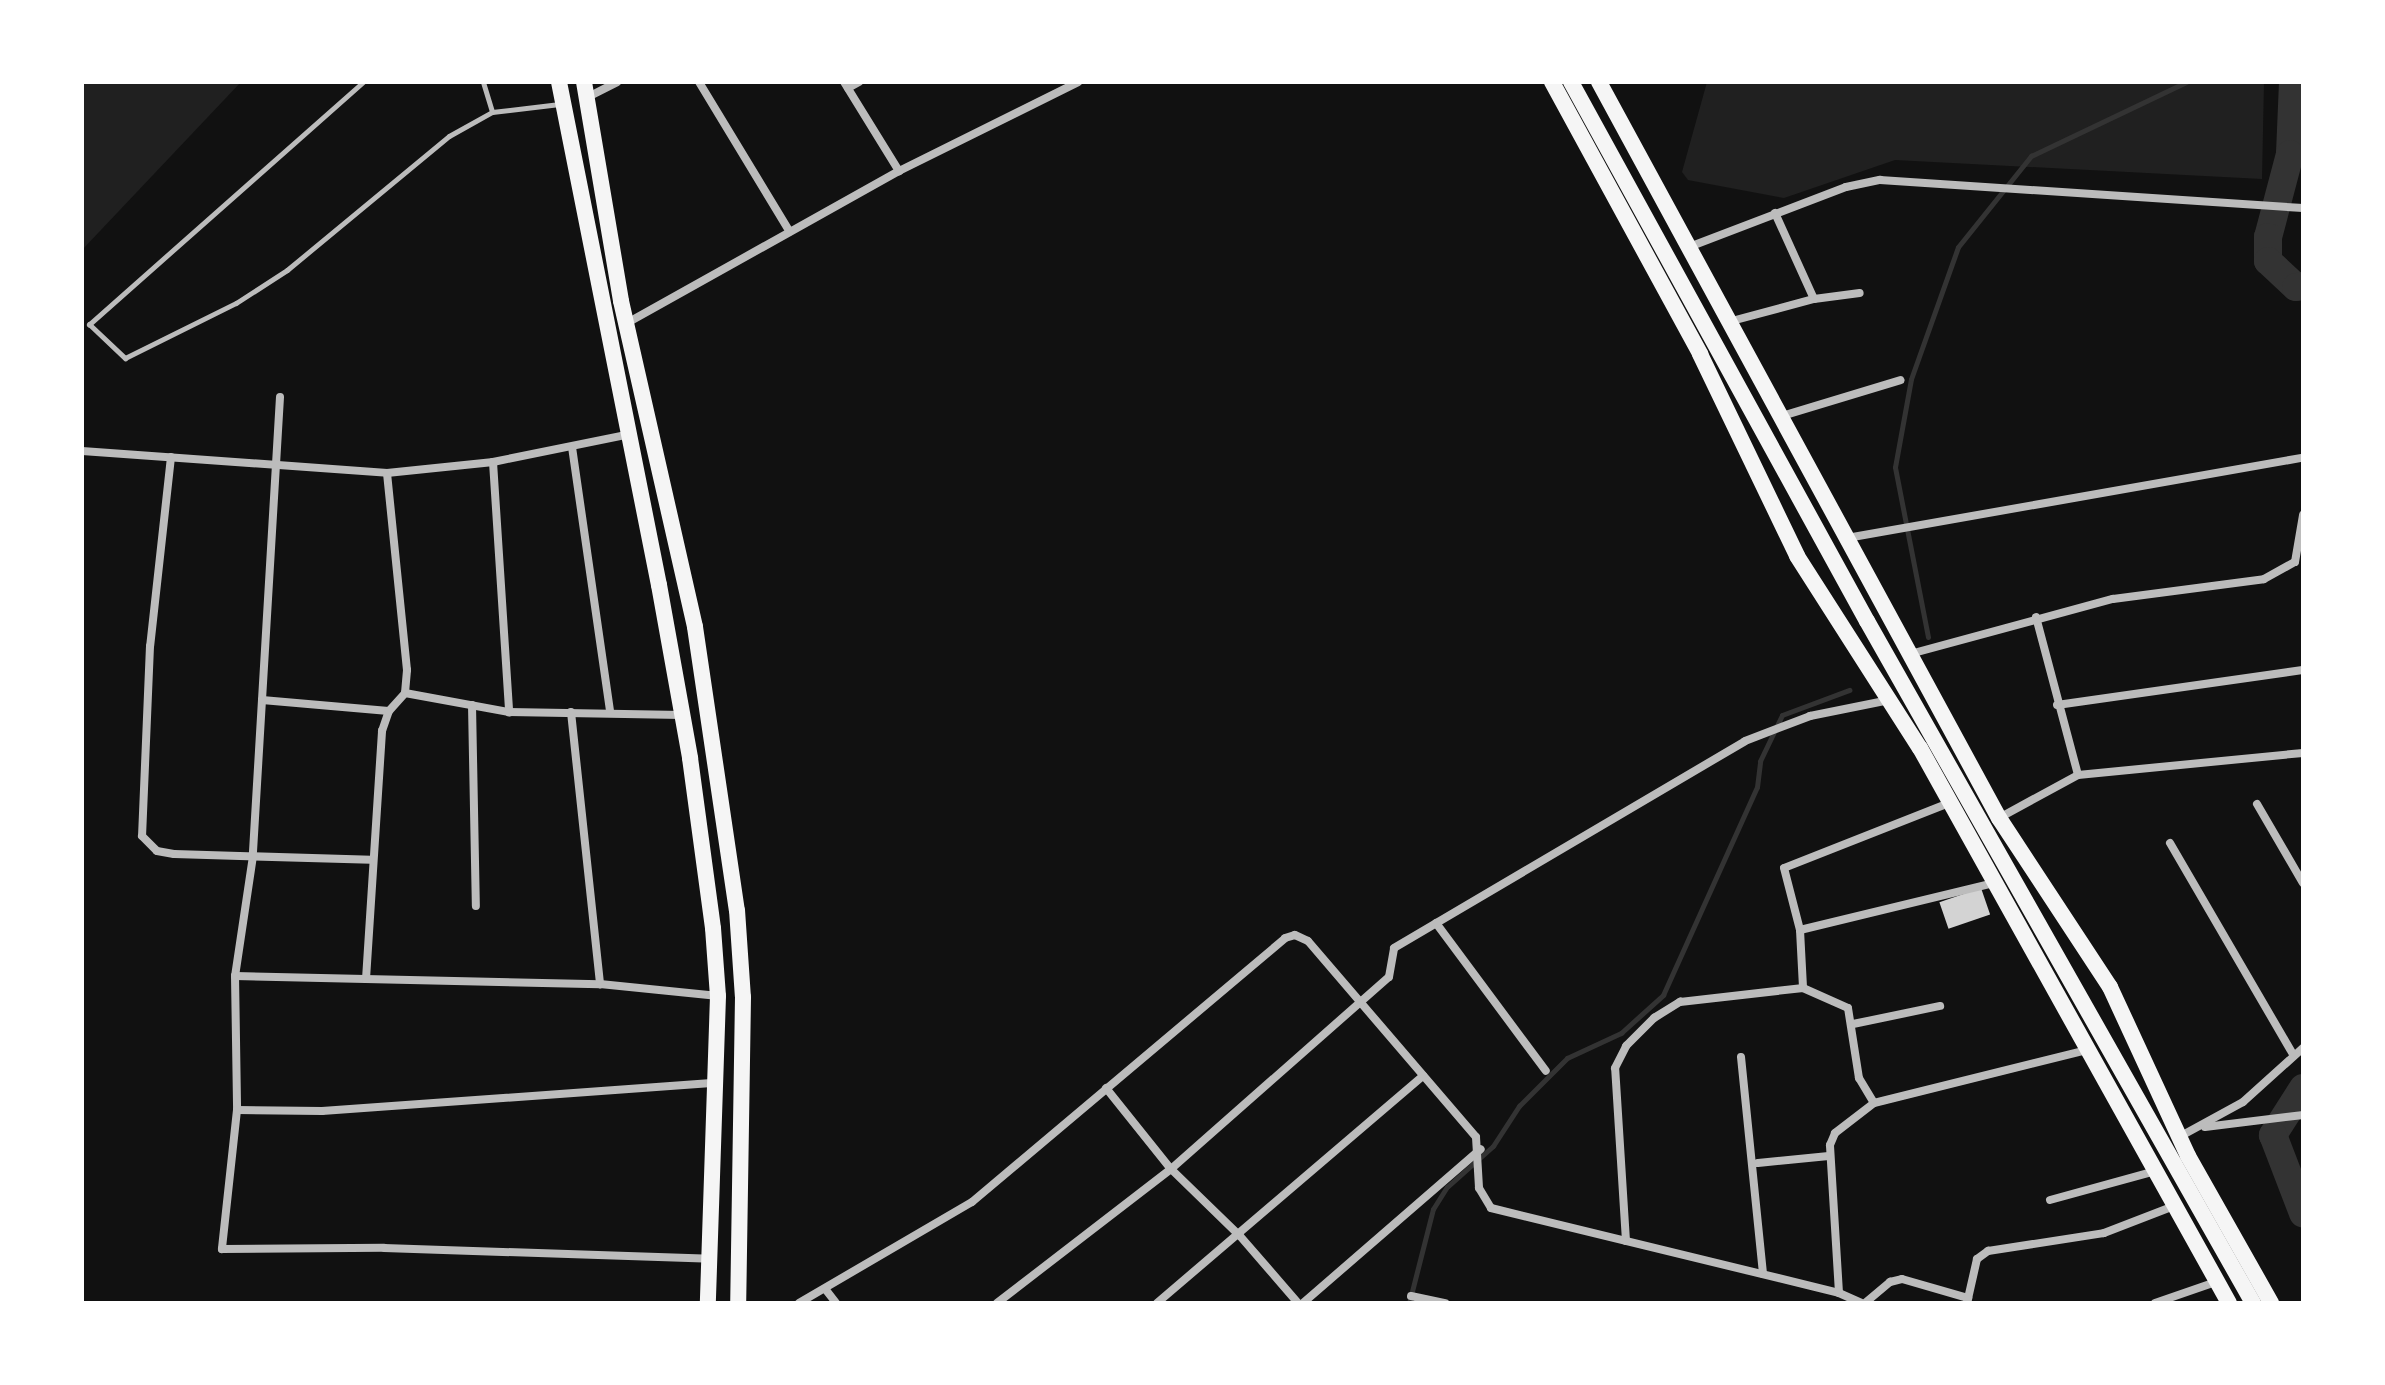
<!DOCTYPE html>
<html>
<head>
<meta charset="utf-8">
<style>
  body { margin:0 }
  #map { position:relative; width:2385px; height:1385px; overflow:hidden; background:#111; font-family:"Fira Sans Condensed",sans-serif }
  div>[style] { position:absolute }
  .green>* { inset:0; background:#202020 }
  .stream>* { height:5px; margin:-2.5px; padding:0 2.5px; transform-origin:2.5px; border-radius:2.5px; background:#333 }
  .river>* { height:28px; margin:-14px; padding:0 14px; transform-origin:14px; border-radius:14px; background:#333 }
  .building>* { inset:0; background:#d3d3d3; transform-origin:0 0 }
  .service>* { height:5px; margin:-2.5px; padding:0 2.5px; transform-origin:2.5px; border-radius:2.5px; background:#bcbcbc }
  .minor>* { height:8px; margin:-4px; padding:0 4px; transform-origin:4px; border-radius:4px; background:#bcbcbc }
  .primary>* { height:16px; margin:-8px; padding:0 8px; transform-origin:8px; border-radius:8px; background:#f5f5f5 }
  span { translate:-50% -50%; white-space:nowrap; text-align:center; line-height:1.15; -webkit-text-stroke:8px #fff; paint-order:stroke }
  .frame { position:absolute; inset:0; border:84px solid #fff; pointer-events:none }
</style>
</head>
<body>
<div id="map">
  <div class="green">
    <div style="clip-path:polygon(82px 82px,241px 82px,82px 250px)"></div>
    <div style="clip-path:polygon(1707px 82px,2264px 82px,2262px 179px,1895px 160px,1784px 198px,1688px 180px,1682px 172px)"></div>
  </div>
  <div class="stream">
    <div style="left:1928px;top:637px;width:173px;rotate:-101deg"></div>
    <div style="left:1895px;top:467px;width:89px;rotate:-79.7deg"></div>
    <div style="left:1911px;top:379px;width:140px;rotate:-70.4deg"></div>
    <div style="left:1958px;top:247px;width:117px;rotate:-51.3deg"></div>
    <div style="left:2031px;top:156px;width:172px;rotate:-25.5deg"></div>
    <div style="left:1409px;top:1303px;width:97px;rotate:-75.7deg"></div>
    <div style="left:1433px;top:1209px;width:26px;rotate:-58deg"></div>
    <div style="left:1447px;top:1187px;width:62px;rotate:-41.7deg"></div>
    <div style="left:1493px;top:1146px;width:48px;rotate:-57deg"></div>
    <div style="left:1519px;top:1106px;width:68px;rotate:-45deg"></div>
    <div style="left:1567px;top:1058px;width:60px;rotate:-24.8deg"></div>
    <div style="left:1621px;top:1033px;width:57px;rotate:-42.1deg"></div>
    <div style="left:1663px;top:995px;width:228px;rotate:-65.7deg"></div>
    <div style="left:1757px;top:787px;width:26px;rotate:-83deg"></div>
    <div style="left:1760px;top:761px;width:51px;rotate:-64.4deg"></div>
    <div style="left:1782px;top:715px;width:72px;rotate:-20.5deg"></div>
  </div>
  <div class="river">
    <div style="left:2293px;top:82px;width:72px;rotate:92.4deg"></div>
    <div style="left:2290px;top:154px;width:86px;rotate:104.8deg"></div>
    <div style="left:2268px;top:237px;width:24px;rotate:90deg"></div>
    <div style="left:2268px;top:261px;width:38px;rotate:43deg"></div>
    <div style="left:2296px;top:287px;width:7px;rotate:-8deg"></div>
    <div style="left:2303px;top:1088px;width:56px;rotate:122.6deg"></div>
    <div style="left:2273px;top:1135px;width:84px;rotate:69deg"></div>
  </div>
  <div class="building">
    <div style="left:1981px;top:888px;width:28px;height:44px;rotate:71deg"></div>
  </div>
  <div class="service">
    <div style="left:363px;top:82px;width:366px;rotate:138.5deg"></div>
    <div style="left:89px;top:324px;width:50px;rotate:43.4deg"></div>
    <div style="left:125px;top:358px;width:124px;rotate:-26.4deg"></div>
    <div style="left:236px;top:303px;width:61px;rotate:-32.9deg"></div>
    <div style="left:287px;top:270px;width:210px;rotate:-39.6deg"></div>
    <div style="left:449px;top:136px;width:49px;rotate:-29.2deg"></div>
    <div style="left:492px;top:112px;width:68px;rotate:-6.7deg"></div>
    <div style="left:483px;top:82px;width:31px;rotate:73deg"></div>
  </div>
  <div class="minor">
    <div style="left:699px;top:82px;width:175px;rotate:58.8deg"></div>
    <div style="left:844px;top:82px;width:105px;rotate:58.3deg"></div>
    <div style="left:899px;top:171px;width:200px;rotate:-26.4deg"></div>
    <div style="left:848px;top:88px;width:13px;rotate:-29deg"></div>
    <div style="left:586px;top:98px;width:35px;rotate:-27deg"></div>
    <div style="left:1775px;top:213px;width:94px;rotate:65.6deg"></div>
    <div style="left:1689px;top:247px;width:168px;rotate:-20.9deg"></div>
    <div style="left:1846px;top:187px;width:35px;rotate:-12deg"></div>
    <div style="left:1880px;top:180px;width:424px;rotate:3.8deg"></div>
    <div style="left:1728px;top:322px;width:89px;rotate:-15deg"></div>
    <div style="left:1814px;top:299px;width:46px;rotate:-7.4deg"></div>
    <div style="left:627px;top:323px;width:312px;rotate:-29.2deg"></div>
    <div style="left:280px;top:397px;width:460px;rotate:93.4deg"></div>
    <div style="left:253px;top:856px;width:121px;rotate:98.5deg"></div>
    <div style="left:235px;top:976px;width:134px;rotate:89.1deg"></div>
    <div style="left:237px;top:1110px;width:140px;rotate:96.2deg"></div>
    <div style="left:222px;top:1249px;width:162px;rotate:-0.4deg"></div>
    <div style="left:384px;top:1248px;width:327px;rotate:1.9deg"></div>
    <div style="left:1779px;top:417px;width:127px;rotate:-16.9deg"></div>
    <div style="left:572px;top:447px;width:268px;rotate:81.8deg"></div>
    <div style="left:82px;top:451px;width:306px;rotate:4.1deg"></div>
    <div style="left:387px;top:473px;width:107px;rotate:-5.9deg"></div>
    <div style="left:493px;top:462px;width:136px;rotate:-11.5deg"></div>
    <div style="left:171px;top:457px;width:190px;rotate:96.3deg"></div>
    <div style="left:150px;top:646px;width:190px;rotate:92.4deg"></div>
    <div style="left:142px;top:836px;width:21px;rotate:45deg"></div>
    <div style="left:157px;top:851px;width:17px;rotate:10deg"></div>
    <div style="left:174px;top:854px;width:197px;rotate:1.7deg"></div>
    <div style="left:493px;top:462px;width:251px;rotate:86.3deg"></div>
    <div style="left:509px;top:712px;width:173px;rotate:1deg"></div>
    <div style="left:1847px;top:538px;width:463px;rotate:-10deg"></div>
    <div style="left:2036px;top:617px;width:163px;rotate:75.1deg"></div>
    <div style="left:1910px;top:654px;width:210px;rotate:-15.2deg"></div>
    <div style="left:2113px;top:599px;width:152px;rotate:-7.5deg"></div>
    <div style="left:2264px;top:579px;width:35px;rotate:-29deg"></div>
    <div style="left:2295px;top:562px;width:48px;rotate:-80.3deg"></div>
    <div style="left:405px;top:693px;width:106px;rotate:10.4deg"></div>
    <div style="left:262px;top:700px;width:127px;rotate:5deg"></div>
    <div style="left:472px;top:705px;width:201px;rotate:88.9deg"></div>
    <div style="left:2057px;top:705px;width:248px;rotate:-8.1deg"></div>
    <div style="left:571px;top:712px;width:274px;rotate:83.9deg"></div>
    <div style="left:1949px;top:803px;width:177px;rotate:158.5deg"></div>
    <div style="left:1784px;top:868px;width:64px;rotate:75.5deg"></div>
    <div style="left:1800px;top:930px;width:58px;rotate:87deg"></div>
    <div style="left:1803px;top:988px;width:49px;rotate:24deg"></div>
    <div style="left:1848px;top:1008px;width:71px;rotate:81.1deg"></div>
    <div style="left:1859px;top:1078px;width:29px;rotate:59deg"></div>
    <div style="left:1874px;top:1103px;width:219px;rotate:-14deg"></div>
    <div style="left:2257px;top:804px;width:91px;rotate:59.8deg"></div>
    <div style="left:1999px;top:818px;width:90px;rotate:-28.6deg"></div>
    <div style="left:2078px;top:775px;width:226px;rotate:-5.6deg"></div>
    <div style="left:2170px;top:843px;width:246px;rotate:59.8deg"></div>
    <div style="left:1436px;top:923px;width:184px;rotate:53.4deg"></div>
    <div style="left:1800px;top:930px;width:200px;rotate:-13.6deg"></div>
    <div style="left:235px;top:976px;width:365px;rotate:1.3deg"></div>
    <div style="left:600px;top:984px;width:119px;rotate:5.8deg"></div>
    <div style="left:366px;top:979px;width:249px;rotate:-86.3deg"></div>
    <div style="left:382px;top:731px;width:21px;rotate:-71deg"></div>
    <div style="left:389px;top:711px;width:24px;rotate:-48deg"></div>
    <div style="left:405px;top:693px;width:23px;rotate:-85deg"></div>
    <div style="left:407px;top:670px;width:198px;rotate:-95.8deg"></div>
    <div style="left:1853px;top:1024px;width:89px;rotate:-11.7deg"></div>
    <div style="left:1741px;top:1057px;width:218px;rotate:84.2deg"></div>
    <div style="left:1106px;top:1088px;width:104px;rotate:51.3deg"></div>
    <div style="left:1171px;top:1169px;width:96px;rotate:44.2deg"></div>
    <div style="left:1240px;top:1236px;width:89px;rotate:49.1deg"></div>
    <div style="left:237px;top:1110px;width:85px;rotate:0.7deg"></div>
    <div style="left:322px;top:1111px;width:394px;rotate:-4.1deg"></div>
    <div style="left:2205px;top:1127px;width:99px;rotate:-7deg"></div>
    <div style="left:2179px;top:1137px;width:73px;rotate:-28.7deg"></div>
    <div style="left:2243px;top:1102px;width:81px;rotate:-42deg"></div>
    <div style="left:1758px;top:1163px;width:71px;rotate:-5.6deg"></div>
    <div style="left:2050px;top:1200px;width:109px;rotate:-15.4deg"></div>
    <div style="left:1626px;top:1241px;width:173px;rotate:-93.6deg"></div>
    <div style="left:1615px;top:1068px;width:25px;rotate:-63deg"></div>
    <div style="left:1626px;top:1046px;width:40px;rotate:-45deg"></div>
    <div style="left:1654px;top:1018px;width:31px;rotate:-32deg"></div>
    <div style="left:1680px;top:1002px;width:124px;rotate:-6.5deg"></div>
    <div style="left:826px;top:1290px;width:16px;rotate:52deg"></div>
    <div style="left:1839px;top:1293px;width:148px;rotate:-93.5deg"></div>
    <div style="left:1830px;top:1145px;width:13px;rotate:-67deg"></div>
    <div style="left:1835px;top:1133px;width:49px;rotate:-37.6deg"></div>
    <div style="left:1411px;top:1296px;width:35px;rotate:12deg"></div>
    <div style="left:799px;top:1303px;width:200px;rotate:-30.3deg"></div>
    <div style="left:972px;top:1202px;width:409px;rotate:-40.1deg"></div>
    <div style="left:1285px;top:938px;width:10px;rotate:-17deg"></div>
    <div style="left:1295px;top:935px;width:14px;rotate:25deg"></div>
    <div style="left:1308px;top:941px;width:258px;rotate:49.4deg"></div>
    <div style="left:1476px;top:1137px;width:51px;rotate:86.6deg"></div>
    <div style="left:1479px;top:1188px;width:23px;rotate:59deg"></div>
    <div style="left:1491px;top:1208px;width:358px;rotate:13.7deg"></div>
    <div style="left:1839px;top:1293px;width:24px;rotate:24deg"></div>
    <div style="left:997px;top:1303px;width:220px;rotate:-37.6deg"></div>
    <div style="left:1171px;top:1169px;width:290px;rotate:-41.4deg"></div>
    <div style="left:1389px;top:977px;width:29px;rotate:-80deg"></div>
    <div style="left:1394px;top:948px;width:407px;rotate:-30.5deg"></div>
    <div style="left:1745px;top:741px;width:70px;rotate:-21deg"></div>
    <div style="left:1810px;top:716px;width:81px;rotate:-11.4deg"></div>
    <div style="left:1157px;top:1303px;width:350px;rotate:-40.5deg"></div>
    <div style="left:1303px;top:1303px;width:235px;rotate:-40.9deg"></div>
    <div style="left:1865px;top:1303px;width:33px;rotate:-40deg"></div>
    <div style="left:1890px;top:1282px;width:12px;rotate:-14deg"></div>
    <div style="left:1902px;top:1279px;width:69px;rotate:16.1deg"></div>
    <div style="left:1967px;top:1303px;width:45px;rotate:-77.2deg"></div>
    <div style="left:1977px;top:1259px;width:14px;rotate:-36deg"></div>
    <div style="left:1988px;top:1251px;width:117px;rotate:-8.8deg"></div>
    <div style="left:2104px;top:1233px;width:75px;rotate:-21.1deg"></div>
    <div style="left:2155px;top:1303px;width:65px;rotate:-19deg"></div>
  </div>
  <div class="primary">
    <div style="left:559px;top:82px;width:513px;rotate:78.76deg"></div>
    <div style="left:659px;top:585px;width:176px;rotate:79.8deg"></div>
    <div style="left:690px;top:758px;width:172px;rotate:82.3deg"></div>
    <div style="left:713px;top:928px;width:68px;rotate:85.8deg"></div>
    <div style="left:718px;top:996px;width:307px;rotate:91.9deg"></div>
    <div style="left:584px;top:82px;width:222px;rotate:80.4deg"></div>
    <div style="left:621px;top:301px;width:334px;rotate:77.2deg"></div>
    <div style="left:695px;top:627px;width:286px;rotate:81.6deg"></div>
    <div style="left:737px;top:910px;width:87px;rotate:86.1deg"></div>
    <div style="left:743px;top:997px;width:306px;rotate:90.9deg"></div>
    <div style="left:1552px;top:82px;width:310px;rotate:61.4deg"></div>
    <div style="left:1700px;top:354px;width:224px;rotate:64.3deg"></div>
    <div style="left:1797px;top:556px;width:228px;rotate:57.4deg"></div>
    <div style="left:1920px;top:748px;width:635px;rotate:60.89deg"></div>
    <div style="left:1571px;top:82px;width:615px;rotate:61.23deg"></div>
    <div style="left:1867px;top:621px;width:784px;rotate:60.49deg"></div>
    <div style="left:1599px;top:82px;width:838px;rotate:61.48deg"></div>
    <div style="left:1999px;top:818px;width:202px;rotate:56.7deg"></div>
    <div style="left:2110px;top:987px;width:186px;rotate:65.2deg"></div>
    <div style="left:2188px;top:1156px;width:169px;rotate:60.5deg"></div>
  </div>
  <div class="frame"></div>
</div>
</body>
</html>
